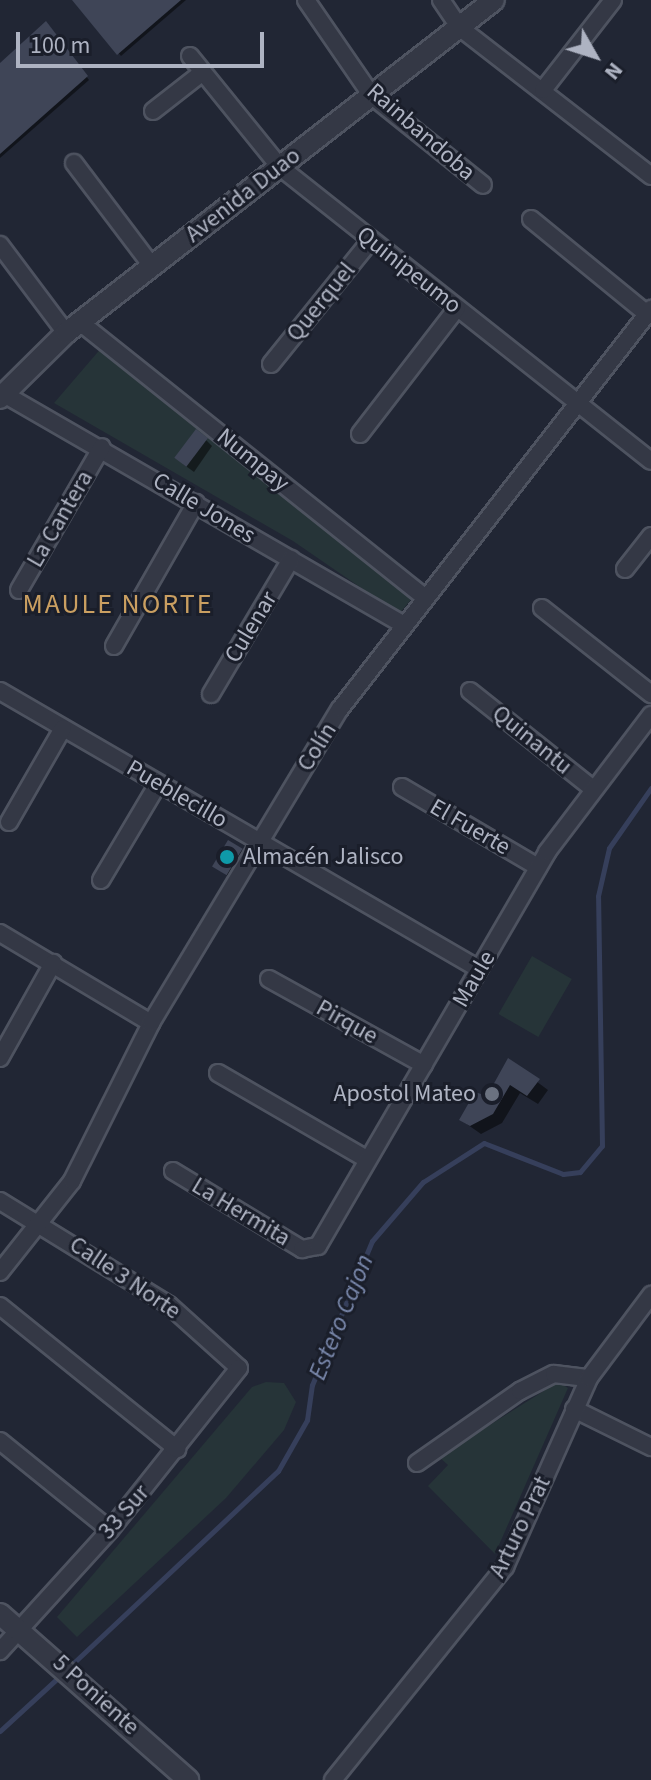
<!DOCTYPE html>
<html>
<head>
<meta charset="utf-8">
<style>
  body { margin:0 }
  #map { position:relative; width:651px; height:1780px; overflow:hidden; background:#212634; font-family:"Source Sans 3",sans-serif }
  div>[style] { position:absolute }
  .green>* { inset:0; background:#263438; transform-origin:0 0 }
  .shadow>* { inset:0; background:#0007 }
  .stream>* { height:5px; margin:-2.5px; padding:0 2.5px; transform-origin:2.5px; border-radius:2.5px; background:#363f5b }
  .building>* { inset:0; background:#3f4557; transform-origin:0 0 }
  .roads { filter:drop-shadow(2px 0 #4e5360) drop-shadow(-2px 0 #4e5360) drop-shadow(0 2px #4e5360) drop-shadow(0 -2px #4e5360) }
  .minor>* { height:16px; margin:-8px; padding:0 8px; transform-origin:8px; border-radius:8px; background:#343845 }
  .tertiary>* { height:20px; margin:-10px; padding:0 10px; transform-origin:10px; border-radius:10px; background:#343845 }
  .dots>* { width:22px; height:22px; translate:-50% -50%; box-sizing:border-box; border:4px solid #1a1e2a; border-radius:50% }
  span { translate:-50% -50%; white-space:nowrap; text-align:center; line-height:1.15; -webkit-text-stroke:6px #1a1e2a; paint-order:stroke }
  .street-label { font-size:24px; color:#aeb3c2 }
  .poi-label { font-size:24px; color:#aeb3c2 }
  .left { translate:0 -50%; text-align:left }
  .right { translate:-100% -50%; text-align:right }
  .water-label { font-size:26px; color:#7886a9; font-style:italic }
  .quarter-label { font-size:28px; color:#ca9f61; letter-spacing:2px }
  .north { position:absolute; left:555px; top:16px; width:80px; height:80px; -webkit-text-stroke:6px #1a1e2a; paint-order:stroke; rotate:129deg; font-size:22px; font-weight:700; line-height:32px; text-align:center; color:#aeb3c2 }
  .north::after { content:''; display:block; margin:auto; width:28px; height:36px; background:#aeb3c2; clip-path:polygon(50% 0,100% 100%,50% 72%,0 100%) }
  .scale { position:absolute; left:16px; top:32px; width:248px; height:36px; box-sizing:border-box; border:4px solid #aeb3c2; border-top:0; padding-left:10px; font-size:24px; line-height:28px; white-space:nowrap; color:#aeb3c2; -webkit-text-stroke:6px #1a1e2a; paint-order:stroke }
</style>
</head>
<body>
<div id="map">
  <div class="green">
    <div style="clip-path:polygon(103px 346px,414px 596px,399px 614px,293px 541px,54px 403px)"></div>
    <div style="left:532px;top:956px;width:46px;height:67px;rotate:30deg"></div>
    <div style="clip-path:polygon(266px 1382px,284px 1383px,296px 1402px,284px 1430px,226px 1498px,77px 1637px,57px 1617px,252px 1387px)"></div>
    <div style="clip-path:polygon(558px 1382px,568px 1388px,495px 1554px,428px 1486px,448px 1465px,439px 1457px)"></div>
  </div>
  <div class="shadow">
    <div style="clip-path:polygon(75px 0,186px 0,121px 56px)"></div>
    <div style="clip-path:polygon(49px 26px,89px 80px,0 158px,0 66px)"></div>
    <div style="clip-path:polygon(206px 440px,212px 446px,194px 472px,183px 464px)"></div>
    <div style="clip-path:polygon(241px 850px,251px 860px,237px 883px,214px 866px)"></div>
    <div style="clip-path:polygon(509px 1061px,548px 1090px,538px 1104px,520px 1093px,502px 1123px,481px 1134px,461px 1120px,488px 1099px)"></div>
  </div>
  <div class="stream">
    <div style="left:68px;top:1668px;width:288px;rotate:-43.2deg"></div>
    <div style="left:278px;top:1471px;width:59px;rotate:-60.4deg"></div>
    <div style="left:307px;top:1420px;width:35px;rotate:-82deg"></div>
    <div style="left:312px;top:1385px;width:156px;rotate:-67.4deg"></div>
    <div style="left:372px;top:1241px;width:78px;rotate:-49.2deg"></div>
    <div style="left:423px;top:1182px;width:72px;rotate:-32.6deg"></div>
    <div style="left:484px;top:1143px;width:85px;rotate:21.4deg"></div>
    <div style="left:563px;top:1174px;width:17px;rotate:-7deg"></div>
    <div style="left:580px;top:1172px;width:34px;rotate:-50deg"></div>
    <div style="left:602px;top:1146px;width:250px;rotate:-90.9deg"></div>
    <div style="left:598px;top:896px;width:49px;rotate:-77.1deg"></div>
    <div style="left:609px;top:848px;width:73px;rotate:-55deg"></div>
    <div style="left:0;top:1731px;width:83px;rotate:-42.6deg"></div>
  </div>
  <div class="building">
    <div style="clip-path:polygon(72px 0,181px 0,117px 55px)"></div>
    <div style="clip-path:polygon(46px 21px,88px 76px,0 154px,0 63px)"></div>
    <div style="left:196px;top:429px;width:15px;height:36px;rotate:37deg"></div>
    <div style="left:228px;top:840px;width:17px;height:31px;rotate:31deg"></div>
    <div style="clip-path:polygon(508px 1058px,540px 1079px,527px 1096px,510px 1085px,493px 1114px,470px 1126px,459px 1120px,475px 1092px,487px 1096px)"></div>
  </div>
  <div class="roads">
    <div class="minor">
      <div style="left:306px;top:0;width:116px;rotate:55.5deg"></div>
      <div style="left:372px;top:96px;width:142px;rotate:38.7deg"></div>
      <div style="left:441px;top:0;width:32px;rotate:56deg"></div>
      <div style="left:459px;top:27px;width:243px;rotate:37.8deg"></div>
      <div style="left:190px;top:56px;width:143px;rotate:51deg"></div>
      <div style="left:280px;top:167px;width:473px;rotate:38.4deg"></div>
      <div style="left:543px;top:90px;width:114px;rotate:-52.1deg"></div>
      <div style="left:153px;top:111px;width:63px;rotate:-38deg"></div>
      <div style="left:74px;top:163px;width:129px;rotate:52.9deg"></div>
      <div style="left:531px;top:219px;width:150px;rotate:39.3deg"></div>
      <div style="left:0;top:245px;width:110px;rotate:53.1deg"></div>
      <div style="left:81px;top:323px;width:440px;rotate:38.6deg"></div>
      <div style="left:271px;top:364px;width:159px;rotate:-51.1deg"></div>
      <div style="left:4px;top:394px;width:461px;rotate:30deg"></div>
      <div style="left:360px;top:434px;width:159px;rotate:-52.4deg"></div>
      <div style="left:625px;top:569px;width:42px;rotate:-51.8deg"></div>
      <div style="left:19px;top:590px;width:165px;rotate:-59.9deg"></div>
      <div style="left:542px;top:608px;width:139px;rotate:38.3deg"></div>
      <div style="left:114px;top:646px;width:165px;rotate:-60.2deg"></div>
      <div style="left:0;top:691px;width:554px;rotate:30.13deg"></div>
      <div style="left:470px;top:691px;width:157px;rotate:38.5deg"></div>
      <div style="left:211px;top:694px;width:157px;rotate:-59.3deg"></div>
      <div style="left:402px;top:787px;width:158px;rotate:30.5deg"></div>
      <div style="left:9px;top:822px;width:108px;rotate:-60.1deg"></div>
      <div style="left:101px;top:880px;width:112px;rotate:-59.3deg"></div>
      <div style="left:0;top:933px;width:176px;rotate:30.8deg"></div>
      <div style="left:269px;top:979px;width:177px;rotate:29deg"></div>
      <div style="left:0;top:1058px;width:109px;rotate:-60.8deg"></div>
      <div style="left:218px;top:1073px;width:173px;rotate:30.1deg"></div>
      <div style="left:173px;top:1171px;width:151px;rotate:31.2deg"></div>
      <div style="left:302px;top:1249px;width:16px;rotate:-11deg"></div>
      <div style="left:318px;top:1246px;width:456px;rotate:-59.8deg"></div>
      <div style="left:547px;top:852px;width:172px;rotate:-52.8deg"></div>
      <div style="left:0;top:1201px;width:198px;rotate:31.6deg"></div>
      <div style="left:169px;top:1305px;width:94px;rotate:42deg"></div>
      <div style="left:239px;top:1368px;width:207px;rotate:128.5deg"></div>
      <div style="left:110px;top:1530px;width:164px;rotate:132.3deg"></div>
      <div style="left:0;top:1272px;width:116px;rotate:-51.6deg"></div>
      <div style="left:72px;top:1181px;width:177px;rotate:-63.4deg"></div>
      <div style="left:151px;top:1023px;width:366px;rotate:-59deg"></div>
      <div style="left:340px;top:709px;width:507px;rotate:-52.13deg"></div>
      <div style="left:0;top:1306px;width:228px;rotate:38.9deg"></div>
      <div style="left:574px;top:1409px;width:86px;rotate:26.3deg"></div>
      <div style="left:0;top:1441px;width:141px;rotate:39deg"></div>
      <div style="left:417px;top:1463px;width:126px;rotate:-35deg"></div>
      <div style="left:520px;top:1391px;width:38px;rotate:-27deg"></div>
      <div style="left:554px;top:1374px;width:35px;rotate:7deg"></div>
      <div style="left:333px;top:1780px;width:274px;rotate:-51.1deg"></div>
      <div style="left:505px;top:1567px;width:207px;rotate:-66deg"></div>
      <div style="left:589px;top:1378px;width:104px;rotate:-53.2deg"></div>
    </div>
    <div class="tertiary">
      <div style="left:0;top:398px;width:93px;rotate:-44.6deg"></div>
      <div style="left:66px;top:333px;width:542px;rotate:-37.88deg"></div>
      <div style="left:0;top:1614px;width:251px;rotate:41.4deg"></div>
    </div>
  </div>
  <div class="dots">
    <div style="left:227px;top:857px;background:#0f9aa8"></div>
    <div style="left:492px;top:1094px;background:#6b7280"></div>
  </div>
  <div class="street-label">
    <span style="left:421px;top:132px;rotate:41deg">Rainbandoba</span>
    <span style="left:243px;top:195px;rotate:-38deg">Avenida Duao</span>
    <span style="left:409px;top:270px;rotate:38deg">Quinipeumo</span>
    <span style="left:321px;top:302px;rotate:-51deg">Querquel</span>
    <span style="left:253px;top:460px;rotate:39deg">Numpay</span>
    <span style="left:204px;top:508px;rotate:31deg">Calle Jones</span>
    <span style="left:60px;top:519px;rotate:-60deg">La Cantera</span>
    <span style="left:251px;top:627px;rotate:-59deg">Culenar</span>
    <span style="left:532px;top:740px;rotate:39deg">Quinantu</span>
    <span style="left:317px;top:747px;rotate:-58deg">Colín</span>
    <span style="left:177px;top:794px;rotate:30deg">Pueblecillo</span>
    <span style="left:470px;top:827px;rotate:30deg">El Fuerte</span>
    <span style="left:474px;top:979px;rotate:-60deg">Maule</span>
    <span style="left:347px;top:1022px;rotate:29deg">Pirque</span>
    <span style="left:241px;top:1212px;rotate:31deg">La Hermita</span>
    <span style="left:125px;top:1278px;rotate:34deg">Calle 3 Norte</span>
    <span style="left:124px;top:1512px;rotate:-49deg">33 Sur</span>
    <span style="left:520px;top:1527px;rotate:-64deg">Arturo Prat</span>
    <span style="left:96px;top:1695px;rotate:42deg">5 Poniente</span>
  </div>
  <div class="poi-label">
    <span class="left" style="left:243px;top:857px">Almacén Jalisco</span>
    <span class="right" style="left:476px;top:1094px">Apostol Mateo</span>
  </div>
  <div class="water-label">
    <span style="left:341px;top:1317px;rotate:-68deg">Estero Cajon</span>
  </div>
  <div class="quarter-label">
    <span style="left:118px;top:604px">MAULE NORTE</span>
  </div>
  <div class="north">N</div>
  <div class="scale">100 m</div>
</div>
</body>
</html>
